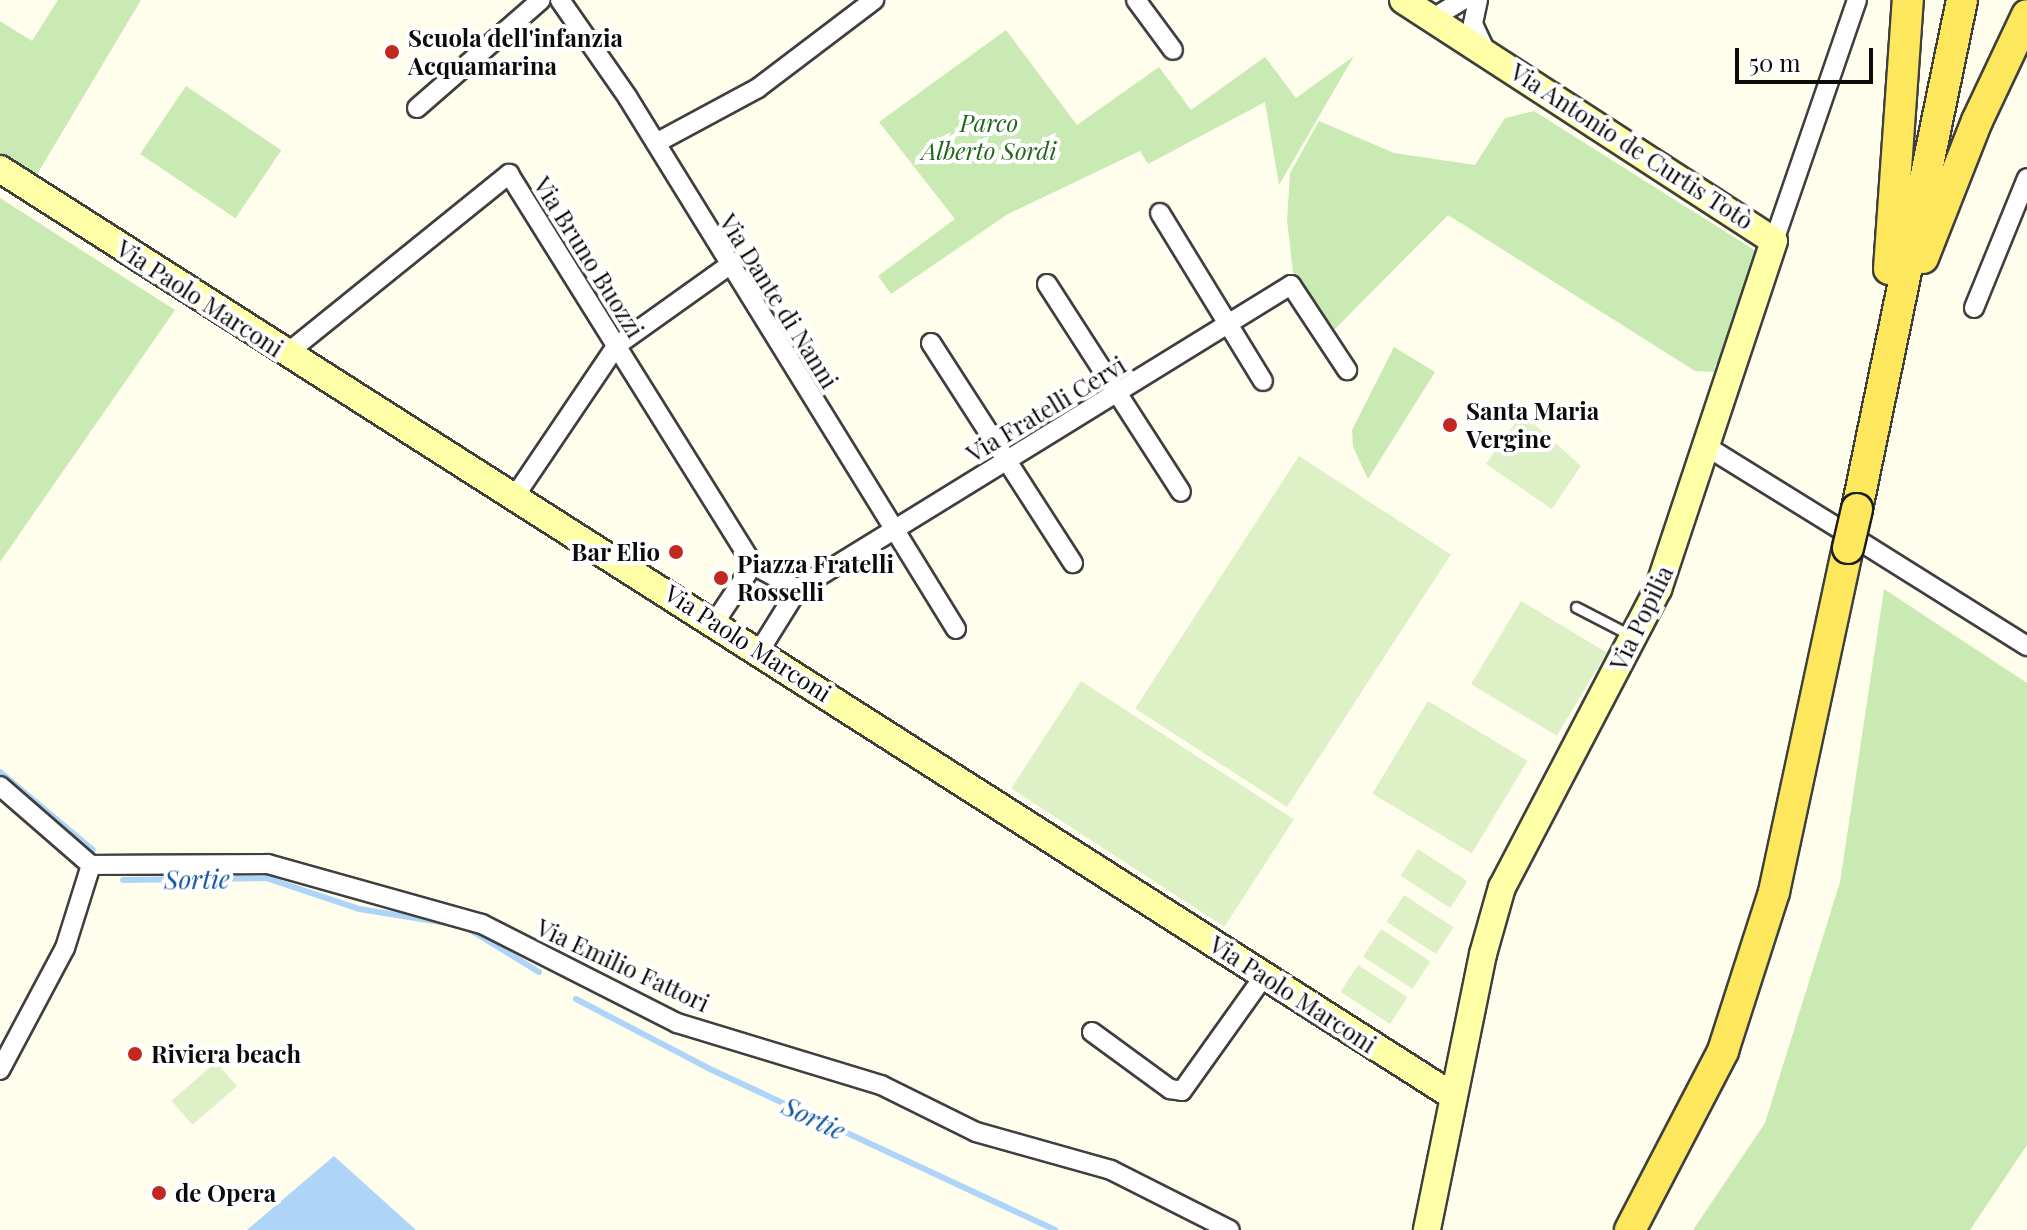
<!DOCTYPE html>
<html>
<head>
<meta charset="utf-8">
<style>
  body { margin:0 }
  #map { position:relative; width:2027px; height:1230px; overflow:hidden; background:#fffdec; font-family:"Playfair Display",serif }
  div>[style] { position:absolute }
  .green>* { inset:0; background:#caeab4; transform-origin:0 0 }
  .pitch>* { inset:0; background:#def1c6; transform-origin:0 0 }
  .water>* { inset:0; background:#aed5f8 }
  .stream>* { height:6px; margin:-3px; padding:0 3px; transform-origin:3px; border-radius:3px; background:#aed5f8 }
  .roads { filter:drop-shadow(2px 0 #3f3f3f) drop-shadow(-2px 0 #3f3f3f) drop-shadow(0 2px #3f3f3f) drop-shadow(0 -2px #3f3f3f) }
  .lane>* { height:9px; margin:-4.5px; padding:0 4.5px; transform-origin:4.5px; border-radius:4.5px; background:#fff }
  .street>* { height:18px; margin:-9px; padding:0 9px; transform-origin:9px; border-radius:9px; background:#fff }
  .secondary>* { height:26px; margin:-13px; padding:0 13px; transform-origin:13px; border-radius:13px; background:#ffffa7 }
  .primary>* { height:30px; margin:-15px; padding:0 15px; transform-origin:15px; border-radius:15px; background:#fde85d }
  .bridges { filter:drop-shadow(2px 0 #1d1d1d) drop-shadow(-2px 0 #1d1d1d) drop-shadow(0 2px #1d1d1d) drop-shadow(0 -2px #1d1d1d) }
  .primary-bridge>* { height:30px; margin:-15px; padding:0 15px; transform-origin:15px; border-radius:15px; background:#fde85d }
  .dots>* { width:22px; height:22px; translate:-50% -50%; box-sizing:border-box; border:4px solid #fff; border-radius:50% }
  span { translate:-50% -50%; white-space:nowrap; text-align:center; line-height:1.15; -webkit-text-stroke:8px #fff; paint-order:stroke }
  .poi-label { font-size:24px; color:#0c0c0c; font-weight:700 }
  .left { translate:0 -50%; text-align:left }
  .right { translate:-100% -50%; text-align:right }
  .park-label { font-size:24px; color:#22661b; font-style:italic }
  .street-label { font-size:24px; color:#0c0c0c }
  .water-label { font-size:26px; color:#1253a2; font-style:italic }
  .scale { position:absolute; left:1735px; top:48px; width:138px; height:36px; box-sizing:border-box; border:4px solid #0c0c0c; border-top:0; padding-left:10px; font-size:24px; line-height:28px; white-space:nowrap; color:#0c0c0c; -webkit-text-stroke:6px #fff; paint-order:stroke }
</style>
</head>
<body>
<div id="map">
  <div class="green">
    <div style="clip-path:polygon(58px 0,141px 0,36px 176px,0 154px,0 21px,32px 41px)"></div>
    <div style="clip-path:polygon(1006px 30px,1077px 125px,1159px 67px,1191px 110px,1265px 57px,1296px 98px,1354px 56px,1279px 185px,1265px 102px,1148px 164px,1140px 151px,1008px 214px,891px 294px,878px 276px,955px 219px,879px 122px)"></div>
    <div style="left:186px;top:86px;width:115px;height:82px;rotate:34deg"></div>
    <div style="clip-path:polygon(1534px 111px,1756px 251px,1728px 357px,1715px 365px,1714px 372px,1695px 371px,1448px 215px,1330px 334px,1293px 272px,1287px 220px,1290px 173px,1319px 121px,1394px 153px,1475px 165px,1505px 118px)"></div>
    <div style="clip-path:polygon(0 198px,175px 310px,0 562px)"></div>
    <div style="clip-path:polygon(1394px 347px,1435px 372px,1368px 479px,1353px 447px,1352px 430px)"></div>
    <div style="clip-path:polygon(1884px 589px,2027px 683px,2027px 1145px,1970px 1230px,1693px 1230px,1765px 1123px,1840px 882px)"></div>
  </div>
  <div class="pitch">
    <div style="clip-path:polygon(1522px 413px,1581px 466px,1552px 509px,1486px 464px)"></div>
    <div style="left:1299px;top:456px;width:181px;height:301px;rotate:33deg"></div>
    <div style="left:1521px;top:601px;width:100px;height:97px;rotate:31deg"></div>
    <div style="left:1081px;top:681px;width:254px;height:128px;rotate:33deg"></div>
    <div style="left:1428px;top:701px;width:116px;height:108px;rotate:31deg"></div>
    <div style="left:1418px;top:849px;width:59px;height:32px;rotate:33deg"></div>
    <div style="left:1404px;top:895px;width:59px;height:32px;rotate:33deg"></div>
    <div style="left:1381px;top:929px;width:59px;height:33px;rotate:33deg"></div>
    <div style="left:1358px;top:965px;width:59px;height:32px;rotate:33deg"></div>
    <div style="left:216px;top:1062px;width:32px;height:59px;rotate:49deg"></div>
  </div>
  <div class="water">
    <div style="clip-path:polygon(334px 1156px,416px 1230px,247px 1230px)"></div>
  </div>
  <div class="stream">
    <div style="left:0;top:772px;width:121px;rotate:40deg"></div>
    <div style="left:123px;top:880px;width:143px;rotate:-0.8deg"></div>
    <div style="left:266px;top:878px;width:98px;rotate:18.4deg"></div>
    <div style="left:359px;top:909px;width:95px;rotate:9.1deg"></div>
    <div style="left:464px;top:926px;width:88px;rotate:31.5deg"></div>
    <div style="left:576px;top:999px;width:151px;rotate:27.6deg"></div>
    <div style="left:710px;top:1069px;width:381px;rotate:25deg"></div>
  </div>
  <div class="roads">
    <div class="lane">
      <div style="left:1576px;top:607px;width:63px;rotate:27.4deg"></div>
    </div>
    <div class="street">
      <div style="left:560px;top:0;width:119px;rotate:55.2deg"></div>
      <div style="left:628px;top:98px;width:624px;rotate:58.3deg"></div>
      <div style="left:1136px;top:0;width:62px;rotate:53.5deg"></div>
      <div style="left:1478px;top:0;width:25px;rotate:102deg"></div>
      <div style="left:1473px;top:24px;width:31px;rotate:65deg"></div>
      <div style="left:1433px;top:18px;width:35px;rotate:-31deg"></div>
      <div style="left:417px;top:108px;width:164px;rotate:-41.1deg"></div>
      <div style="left:656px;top:143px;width:116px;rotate:-28.3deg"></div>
      <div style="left:758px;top:88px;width:146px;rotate:-37.2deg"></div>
      <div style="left:1160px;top:213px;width:197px;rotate:58.5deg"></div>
      <div style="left:1774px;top:241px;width:255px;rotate:-71deg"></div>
      <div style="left:1047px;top:284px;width:247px;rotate:57.2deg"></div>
      <div style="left:1974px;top:308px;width:140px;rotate:-67.8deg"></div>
      <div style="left:931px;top:343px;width:262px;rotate:57.2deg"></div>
      <div style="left:286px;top:354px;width:287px;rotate:-38.9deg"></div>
      <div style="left:509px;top:174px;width:461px;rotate:58deg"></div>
      <div style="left:753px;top:565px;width:51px;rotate:28.1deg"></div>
      <div style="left:1709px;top:448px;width:155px;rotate:31.8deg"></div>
      <div style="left:515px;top:496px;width:181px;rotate:-56deg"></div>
      <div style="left:616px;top:346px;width:138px;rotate:-35.5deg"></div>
      <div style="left:1861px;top:542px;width:196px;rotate:32.1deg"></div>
      <div style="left:715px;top:622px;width:69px;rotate:-56.3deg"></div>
      <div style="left:760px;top:650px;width:72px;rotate:-58.1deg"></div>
      <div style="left:798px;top:589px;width:579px;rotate:-31.66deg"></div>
      <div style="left:1291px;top:285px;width:102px;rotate:56.6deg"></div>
      <div style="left:0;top:786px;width:121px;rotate:41deg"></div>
      <div style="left:91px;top:865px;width:177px;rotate:-0.3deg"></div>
      <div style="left:268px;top:864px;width:222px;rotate:15.7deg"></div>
      <div style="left:482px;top:924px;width:219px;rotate:26.9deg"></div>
      <div style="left:677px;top:1023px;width:213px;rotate:16.9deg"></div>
      <div style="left:881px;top:1085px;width:106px;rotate:26.3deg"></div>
      <div style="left:976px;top:1132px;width:140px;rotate:15.7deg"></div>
      <div style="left:1111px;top:1170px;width:133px;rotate:26.8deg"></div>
      <div style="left:1092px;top:1032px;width:97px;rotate:36.2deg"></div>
      <div style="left:1170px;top:1089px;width:12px;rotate:9deg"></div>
      <div style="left:1182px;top:1091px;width:141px;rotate:-54.5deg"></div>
      <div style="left:0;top:1070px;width:138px;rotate:-62deg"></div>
      <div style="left:65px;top:948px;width:87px;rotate:-72.6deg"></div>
    </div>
    <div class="secondary">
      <div style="left:1403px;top:0;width:442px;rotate:33deg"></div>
      <div style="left:1774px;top:241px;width:367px;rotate:108.4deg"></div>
      <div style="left:1658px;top:589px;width:336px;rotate:117.6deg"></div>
      <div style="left:1502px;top:887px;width:70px;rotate:105.8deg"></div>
      <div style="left:1483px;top:954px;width:282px;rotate:101.5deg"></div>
      <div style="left:0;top:169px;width:1724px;rotate:32.54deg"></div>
    </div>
    <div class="primary">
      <div style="left:1923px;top:258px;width:147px;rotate:-68.5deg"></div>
      <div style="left:1977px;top:121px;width:117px;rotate:-64.7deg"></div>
      <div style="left:1889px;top:269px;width:270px;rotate:-86deg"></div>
      <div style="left:1857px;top:509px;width:520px;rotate:-78.34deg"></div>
      <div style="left:1630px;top:1230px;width:202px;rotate:-62.5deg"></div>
      <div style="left:1723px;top:1051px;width:167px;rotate:-72.2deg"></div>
      <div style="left:1774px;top:892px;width:352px;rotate:-77.9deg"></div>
    </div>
  </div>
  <div class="bridges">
    <div class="primary-bridge">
      <div style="left:1848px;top:548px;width:40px;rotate:-77deg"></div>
    </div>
  </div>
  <div class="dots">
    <div style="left:392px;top:52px;background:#c12920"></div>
    <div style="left:1450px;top:425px;background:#c12920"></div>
    <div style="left:676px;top:552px;background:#c12920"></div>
    <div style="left:721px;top:578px;background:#c12920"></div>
    <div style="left:135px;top:1054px;background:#c12920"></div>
    <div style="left:159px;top:1193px;background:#c12920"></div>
  </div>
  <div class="poi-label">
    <span class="left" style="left:408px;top:52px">Scuola dell'infanzia<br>Acquamarina</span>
    <span class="left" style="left:1466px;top:425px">Santa Maria<br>Vergine</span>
    <span class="right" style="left:660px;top:552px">Bar Elio</span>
    <span class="left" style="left:737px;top:578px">Piazza Fratelli<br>Rosselli</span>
    <span class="left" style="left:151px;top:1054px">Riviera beach</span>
    <span class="left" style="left:175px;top:1193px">de Opera</span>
  </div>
  <div class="park-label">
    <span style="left:989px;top:137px">Parco<br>Alberto Sordi</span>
  </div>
  <div class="street-label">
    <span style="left:1632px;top:146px;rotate:33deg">Via Antonio de Curtis Totò</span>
    <span style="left:589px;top:257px;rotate:58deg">Via Bruno Buozzi</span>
    <span style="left:200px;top:298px;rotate:33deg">Via Paolo Marconi</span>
    <span style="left:779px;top:301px;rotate:58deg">Via Dante di Nanni</span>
    <span style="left:1046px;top:409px;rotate:-31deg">Via Fratelli Cervi</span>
    <span style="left:1641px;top:618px;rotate:-64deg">Via Popilia</span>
    <span style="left:748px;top:643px;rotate:33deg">Via Paolo Marconi</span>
    <span style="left:623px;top:965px;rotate:25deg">Via Emilio Fattori</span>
    <span style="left:1293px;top:994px;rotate:33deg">Via Paolo Marconi</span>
  </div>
  <div class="water-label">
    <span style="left:197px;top:879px;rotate:-1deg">Sortie</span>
    <span style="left:814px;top:1118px;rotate:25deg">Sortie</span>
  </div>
  <div class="scale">50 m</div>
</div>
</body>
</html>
